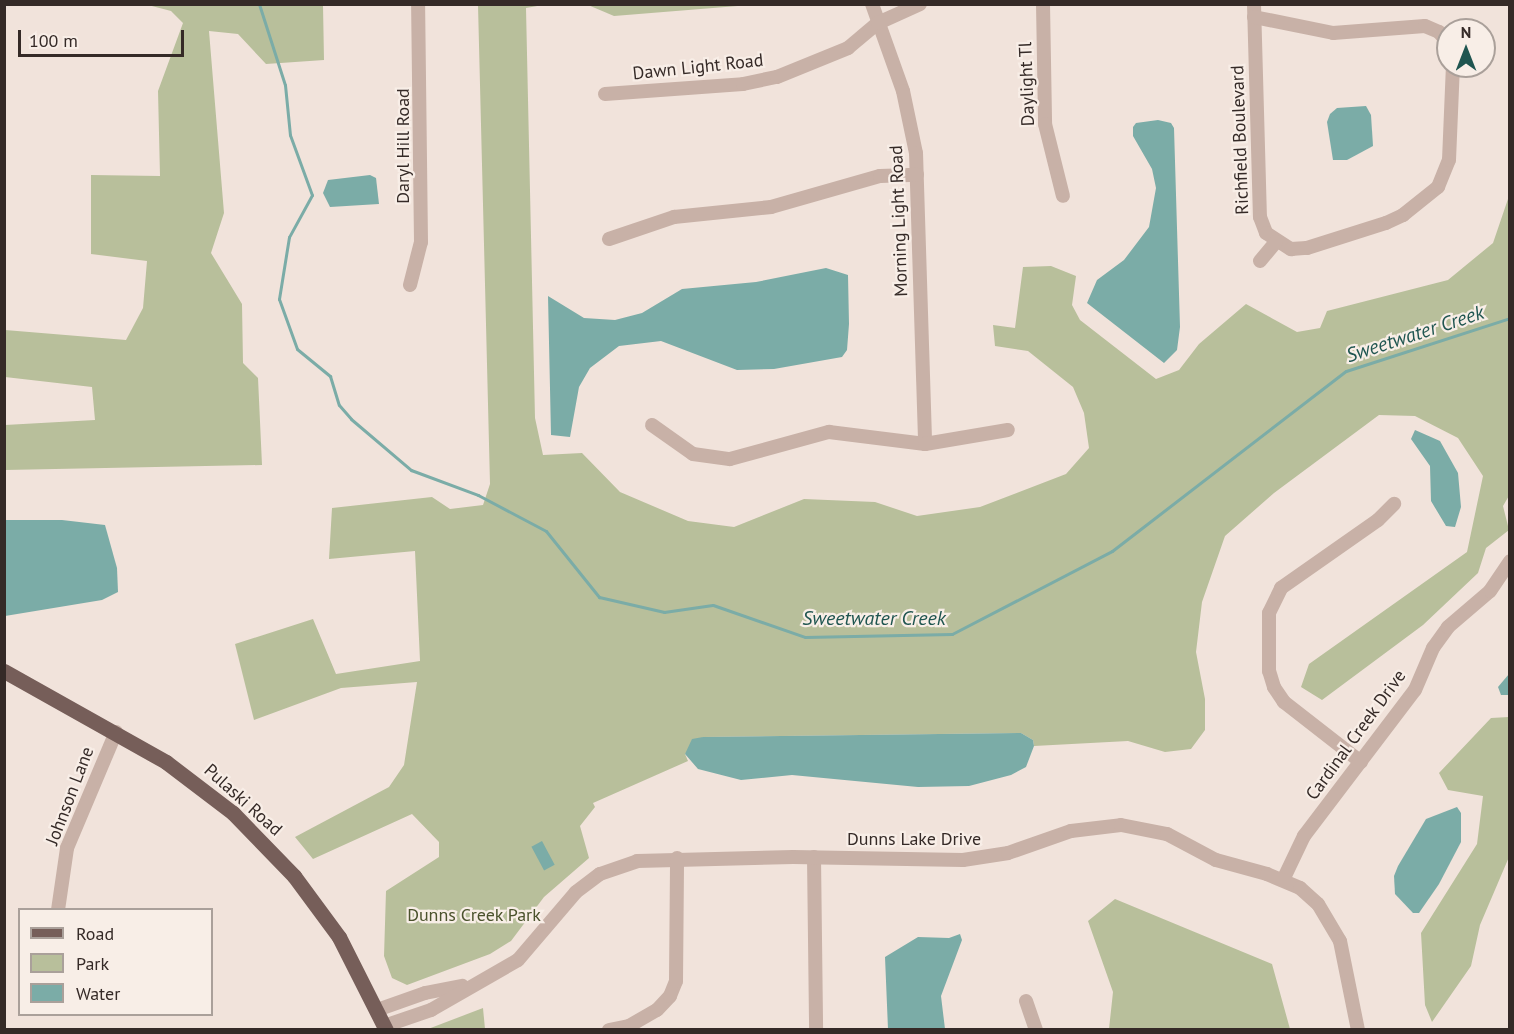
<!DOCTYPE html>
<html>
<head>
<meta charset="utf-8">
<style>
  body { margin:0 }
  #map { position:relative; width:1514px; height:1034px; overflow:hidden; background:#f1e3db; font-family:"PT Sans",sans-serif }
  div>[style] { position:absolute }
  .green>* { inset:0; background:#b8bf9b }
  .water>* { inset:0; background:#7baca7; transform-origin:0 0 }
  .stream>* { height:3px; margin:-1.5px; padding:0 1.5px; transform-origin:1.5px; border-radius:1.5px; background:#7baca7 }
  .minor>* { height:14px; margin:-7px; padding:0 7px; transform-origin:7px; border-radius:7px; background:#c8b1a7 }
  .major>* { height:15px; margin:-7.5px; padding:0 7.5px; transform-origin:7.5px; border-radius:7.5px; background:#765e59 }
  span { translate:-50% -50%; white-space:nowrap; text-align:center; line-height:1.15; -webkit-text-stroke:4.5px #f8eee7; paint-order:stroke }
  .street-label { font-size:18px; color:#352a27 }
  .park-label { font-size:18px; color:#4a522c }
  .water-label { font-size:20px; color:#1f5550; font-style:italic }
  .frame { position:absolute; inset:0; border:6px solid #352a27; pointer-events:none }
  .legend { position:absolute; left:18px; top:908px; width:195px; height:108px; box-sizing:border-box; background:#f8eee7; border:2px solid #aaa09a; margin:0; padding:8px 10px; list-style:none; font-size:18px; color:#352a27 }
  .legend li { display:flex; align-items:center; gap:12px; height:30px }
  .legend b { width:30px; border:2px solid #aaa09a }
  .north { position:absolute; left:1436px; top:18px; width:60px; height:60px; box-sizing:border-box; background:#f8eee7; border:2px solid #aaa09a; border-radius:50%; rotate:0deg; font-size:16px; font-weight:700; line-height:24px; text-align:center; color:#352a27 }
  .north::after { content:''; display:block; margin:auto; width:21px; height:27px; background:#1f5550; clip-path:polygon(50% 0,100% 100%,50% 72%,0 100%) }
  .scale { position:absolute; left:18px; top:30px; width:166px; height:27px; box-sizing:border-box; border:3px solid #352a27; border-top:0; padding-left:8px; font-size:18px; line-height:21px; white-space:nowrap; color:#352a27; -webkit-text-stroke:4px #f8eee7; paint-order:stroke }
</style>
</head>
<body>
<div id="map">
  <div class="green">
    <div style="clip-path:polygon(148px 5px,323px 5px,324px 60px,266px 64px,238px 34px,209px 31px,224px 213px,211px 253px,242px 304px,243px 363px,258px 378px,262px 465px,5px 470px,5px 425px,95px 420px,92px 387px,5px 377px,5px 330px,126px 340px,143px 308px,147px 261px,91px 254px,91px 175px,160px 176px,158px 91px,183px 23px,171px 11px)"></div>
    <div style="clip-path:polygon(478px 5px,543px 5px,526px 8px,535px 418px,543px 455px,582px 453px,620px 492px,688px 521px,734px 527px,804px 499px,875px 502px,917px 516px,980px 507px,1066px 474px,1089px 448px,1084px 413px,1073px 387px,1028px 351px,995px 346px,993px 325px,1015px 328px,1023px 267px,1051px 266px,1076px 276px,1072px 305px,1080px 320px,1156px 379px,1179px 370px,1199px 344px,1246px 304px,1297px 332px,1320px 328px,1327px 311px,1448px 280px,1493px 243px,1509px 196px,1510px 494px,1503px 506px,1509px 530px,1486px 548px,1478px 573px,1423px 625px,1322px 700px,1301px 687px,1309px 664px,1467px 552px,1483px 476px,1458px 438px,1415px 416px,1379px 415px,1274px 493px,1225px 536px,1202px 602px,1196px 652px,1205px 699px,1205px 730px,1191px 749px,1165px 752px,1128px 741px,1034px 746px,1033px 740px,1021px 733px,703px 737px,685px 754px,688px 761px,593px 803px,595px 807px,580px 826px,589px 858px,544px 897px,511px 941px,490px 954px,407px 985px,392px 978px,384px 956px,386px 891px,439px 857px,439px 842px,412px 814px,313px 859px,295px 837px,389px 787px,404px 765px,417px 682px,341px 688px,254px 720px,235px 644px,313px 619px,336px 674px,420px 661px,415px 551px,329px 559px,332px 508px,432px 497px,450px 509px,483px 505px,490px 484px)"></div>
    <div style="clip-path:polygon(588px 5px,750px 5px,614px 16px)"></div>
    <div style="clip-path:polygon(1509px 717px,1509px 857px,1480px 925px,1471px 966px,1432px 1022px,1425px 1005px,1421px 933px,1477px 844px,1483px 796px,1448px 790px,1439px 773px,1491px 718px)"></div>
    <div style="clip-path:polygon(1115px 899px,1272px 964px,1290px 1029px,1109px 1029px,1113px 992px,1088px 921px)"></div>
    <div style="clip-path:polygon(483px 1008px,485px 1029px,428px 1029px)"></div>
  </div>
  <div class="water">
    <div style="clip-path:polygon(1366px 106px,1371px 115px,1373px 146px,1347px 160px,1333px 160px,1327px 122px,1330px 114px,1337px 108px)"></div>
    <div style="clip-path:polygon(1158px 120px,1171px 123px,1174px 128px,1180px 327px,1177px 350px,1164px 363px,1087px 303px,1097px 280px,1124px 260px,1149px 227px,1156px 188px,1152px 169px,1133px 136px,1133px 127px,1136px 123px)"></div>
    <div style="clip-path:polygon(370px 175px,376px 178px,379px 204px,330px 207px,323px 193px,328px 180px)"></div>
    <div style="clip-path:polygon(826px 268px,848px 275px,849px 324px,847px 350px,842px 357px,774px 369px,737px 370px,661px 341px,619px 346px,590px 368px,579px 387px,570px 437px,551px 435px,548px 296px,584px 318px,615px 320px,642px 313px,682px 289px,756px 282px)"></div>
    <div style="clip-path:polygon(1415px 430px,1440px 441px,1458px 473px,1461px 507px,1455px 527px,1446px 526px,1431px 501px,1430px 466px,1411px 439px)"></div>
    <div style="clip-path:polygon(5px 520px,62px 520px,105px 525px,117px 568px,118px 592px,102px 600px,5px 616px)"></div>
    <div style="clip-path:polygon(1509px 674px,1509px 695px,1501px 695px,1498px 687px)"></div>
    <div style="clip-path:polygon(1021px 733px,1033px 740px,1034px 746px,1026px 767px,1011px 775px,969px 786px,918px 787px,792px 775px,741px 780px,698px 769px,685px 754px,692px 739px,703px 737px)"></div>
    <div style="clip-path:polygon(1457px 807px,1461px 813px,1461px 842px,1439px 884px,1419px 913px,1413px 913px,1395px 894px,1394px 876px,1398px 866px,1426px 819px)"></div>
    <div style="left:542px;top:841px;width:27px;height:12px;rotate:62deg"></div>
    <div style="clip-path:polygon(960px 934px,962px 940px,941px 996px,945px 1029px,888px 1029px,885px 957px,918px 937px,949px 938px)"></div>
  </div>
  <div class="stream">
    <div style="left:259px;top:4px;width:85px;rotate:72.2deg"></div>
    <div style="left:285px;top:85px;width:50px;rotate:84.3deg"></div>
    <div style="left:290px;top:135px;width:64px;rotate:69.9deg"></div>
    <div style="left:312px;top:195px;width:48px;rotate:118.7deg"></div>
    <div style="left:289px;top:237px;width:63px;rotate:99.2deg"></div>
    <div style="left:279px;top:299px;width:53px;rotate:70.2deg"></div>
    <div style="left:297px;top:349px;width:43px;rotate:39.3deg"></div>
    <div style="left:330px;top:376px;width:30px;rotate:73deg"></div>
    <div style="left:339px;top:405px;width:18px;rotate:49deg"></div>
    <div style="left:351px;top:419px;width:79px;rotate:40.4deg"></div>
    <div style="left:411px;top:470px;width:72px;rotate:20.5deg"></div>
    <div style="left:478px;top:495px;width:77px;rotate:27.9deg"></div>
    <div style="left:546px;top:531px;width:85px;rotate:51.2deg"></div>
    <div style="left:599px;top:597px;width:67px;rotate:13deg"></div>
    <div style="left:664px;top:612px;width:49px;rotate:-8.1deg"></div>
    <div style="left:713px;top:605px;width:97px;rotate:19.2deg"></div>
    <div style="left:805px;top:637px;width:147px;rotate:-1.2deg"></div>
    <div style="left:952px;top:634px;width:180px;rotate:-27.4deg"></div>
    <div style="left:1112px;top:551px;width:295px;rotate:-37.6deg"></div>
    <div style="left:1346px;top:371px;width:172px;rotate:-17.9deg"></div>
  </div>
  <div class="minor">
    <div style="left:872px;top:4px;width:92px;rotate:70.4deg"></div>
    <div style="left:903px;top:91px;width:63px;rotate:78.2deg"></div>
    <div style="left:916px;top:153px;width:291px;rotate:88.2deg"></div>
    <div style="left:1043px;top:4px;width:120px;rotate:89deg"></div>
    <div style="left:1045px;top:124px;width:74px;rotate:76deg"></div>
    <div style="left:1254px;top:4px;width:213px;rotate:88.4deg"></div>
    <div style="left:1260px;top:217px;width:17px;rotate:69deg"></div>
    <div style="left:1266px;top:233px;width:30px;rotate:33deg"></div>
    <div style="left:1291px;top:249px;width:16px;rotate:-4deg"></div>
    <div style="left:1307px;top:248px;width:83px;rotate:-17.6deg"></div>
    <div style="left:1386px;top:223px;width:19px;rotate:-25deg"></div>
    <div style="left:1403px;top:215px;width:45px;rotate:-38.7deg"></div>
    <div style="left:1438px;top:187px;width:29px;rotate:-68deg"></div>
    <div style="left:1449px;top:160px;width:94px;rotate:-87.6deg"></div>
    <div style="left:1254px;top:17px;width:81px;rotate:11.4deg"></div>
    <div style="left:1333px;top:33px;width:92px;rotate:-4.4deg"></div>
    <div style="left:1425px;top:26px;width:15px;rotate:23deg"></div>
    <div style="left:1439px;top:32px;width:14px;rotate:51deg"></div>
    <div style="left:605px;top:94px;width:138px;rotate:-4.1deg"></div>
    <div style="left:743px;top:84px;width:35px;rotate:-12deg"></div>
    <div style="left:777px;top:77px;width:77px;rotate:-22.2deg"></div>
    <div style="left:848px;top:48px;width:39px;rotate:-40deg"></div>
    <div style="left:878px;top:23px;width:46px;rotate:-24.3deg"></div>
    <div style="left:609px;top:239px;width:69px;rotate:-18.7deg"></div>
    <div style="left:674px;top:217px;width:98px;rotate:-5.9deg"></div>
    <div style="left:771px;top:207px;width:113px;rotate:-15.9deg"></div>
    <div style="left:880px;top:176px;width:37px;rotate:-2deg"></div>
    <div style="left:1260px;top:261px;width:25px;rotate:-50deg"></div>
    <div style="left:410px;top:285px;width:44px;rotate:-75.7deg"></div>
    <div style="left:421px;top:242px;width:238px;rotate:-90.7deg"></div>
    <div style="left:652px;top:425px;width:50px;rotate:35.3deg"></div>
    <div style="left:693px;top:454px;width:37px;rotate:8deg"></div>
    <div style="left:730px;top:459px;width:103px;rotate:-15.3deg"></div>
    <div style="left:829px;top:432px;width:97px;rotate:7.1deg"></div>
    <div style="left:925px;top:444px;width:84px;rotate:-9.6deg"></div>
    <div style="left:1361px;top:762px;width:98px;rotate:-142.1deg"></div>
    <div style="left:1284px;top:702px;width:18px;rotate:-124deg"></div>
    <div style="left:1274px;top:687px;width:17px;rotate:-107deg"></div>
    <div style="left:1269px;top:671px;width:58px;rotate:-90deg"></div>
    <div style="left:1269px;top:613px;width:28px;rotate:-64deg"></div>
    <div style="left:1281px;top:588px;width:118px;rotate:-35deg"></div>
    <div style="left:1378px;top:520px;width:23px;rotate:-45deg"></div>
    <div style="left:814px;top:857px;width:173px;rotate:89.3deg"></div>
    <div style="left:1283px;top:880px;width:49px;rotate:-64.5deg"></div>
    <div style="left:1304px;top:836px;width:183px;rotate:-52.8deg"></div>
    <div style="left:1415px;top:690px;width:46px;rotate:-66.8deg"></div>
    <div style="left:1433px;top:648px;width:26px;rotate:-54deg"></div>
    <div style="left:1448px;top:627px;width:55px;rotate:-40.6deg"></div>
    <div style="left:1490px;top:591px;width:36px;rotate:-56deg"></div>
    <div style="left:58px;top:910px;width:63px;rotate:-81.7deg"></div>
    <div style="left:67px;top:848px;width:126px;rotate:-67.1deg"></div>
    <div style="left:1026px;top:1001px;width:31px;rotate:71deg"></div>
    <div style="left:377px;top:1010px;width:51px;rotate:-19.5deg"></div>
    <div style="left:425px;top:993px;width:38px;rotate:-11deg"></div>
    <div style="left:384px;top:1026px;width:50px;rotate:-18.8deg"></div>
    <div style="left:431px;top:1010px;width:100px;rotate:-29.9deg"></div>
    <div style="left:518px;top:960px;width:89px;rotate:-49.5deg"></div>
    <div style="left:576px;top:892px;width:30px;rotate:-37deg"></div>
    <div style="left:600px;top:874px;width:39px;rotate:-19deg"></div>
    <div style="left:637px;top:861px;width:156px;rotate:-1.5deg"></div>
    <div style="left:793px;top:857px;width:170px;rotate:1deg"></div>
    <div style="left:963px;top:860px;width:46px;rotate:-8.8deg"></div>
    <div style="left:1008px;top:853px;width:67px;rotate:-19.2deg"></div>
    <div style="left:1071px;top:831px;width:50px;rotate:-6.8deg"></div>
    <div style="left:1121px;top:825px;width:47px;rotate:11.1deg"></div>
    <div style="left:1167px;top:834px;width:55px;rotate:28deg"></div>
    <div style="left:1216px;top:860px;width:53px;rotate:15.4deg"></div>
    <div style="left:1267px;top:874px;width:36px;rotate:23deg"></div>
    <div style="left:1300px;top:888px;width:24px;rotate:42deg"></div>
    <div style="left:1318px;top:904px;width:43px;rotate:59.3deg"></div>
    <div style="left:1340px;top:941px;width:91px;rotate:78.6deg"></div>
    <div style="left:609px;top:1030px;width:20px;rotate:-11deg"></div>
    <div style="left:629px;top:1026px;width:32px;rotate:-30deg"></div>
    <div style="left:657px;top:1010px;width:19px;rotate:-47deg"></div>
    <div style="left:670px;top:996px;width:16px;rotate:-68deg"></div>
    <div style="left:676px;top:981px;width:123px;rotate:-89.5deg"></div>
  </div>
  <div class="major">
    <div style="left:4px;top:671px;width:186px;rotate:29.3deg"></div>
    <div style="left:166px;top:762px;width:84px;rotate:37.3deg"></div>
    <div style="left:233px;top:813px;width:88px;rotate:45.9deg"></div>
    <div style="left:294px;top:876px;width:76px;rotate:53.6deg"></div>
    <div style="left:339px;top:937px;width:104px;rotate:63.2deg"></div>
  </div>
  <div class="street-label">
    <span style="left:698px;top:67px;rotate:-6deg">Dawn Light Road</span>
    <span style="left:1027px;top:84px;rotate:-92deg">Daylight Tl</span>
    <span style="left:1240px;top:140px;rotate:-92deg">Richfield Boulevard</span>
    <span style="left:403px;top:146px;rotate:-90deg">Daryl Hill Road</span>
    <span style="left:899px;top:221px;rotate:-92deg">Morning Light Road</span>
    <span style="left:1356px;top:735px;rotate:-54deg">Cardinal Creek Drive</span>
    <span style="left:70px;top:796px;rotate:-69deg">Johnson Lane</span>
    <span style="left:243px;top:800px;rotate:42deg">Pulaski Road</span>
    <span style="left:914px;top:839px">Dunns Lake Drive</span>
  </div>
  <div class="park-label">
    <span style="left:474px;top:915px">Dunns Creek Park</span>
  </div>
  <div class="water-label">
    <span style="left:1415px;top:334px;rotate:-18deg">Sweetwater Creek</span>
    <span style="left:874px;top:618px">Sweetwater Creek</span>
  </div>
  <div class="frame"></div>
  <ul class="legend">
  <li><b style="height:8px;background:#765e59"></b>Road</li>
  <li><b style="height:16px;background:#b8bf9b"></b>Park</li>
  <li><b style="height:16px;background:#7baca7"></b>Water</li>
  </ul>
  <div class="north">N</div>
  <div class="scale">100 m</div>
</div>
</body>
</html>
